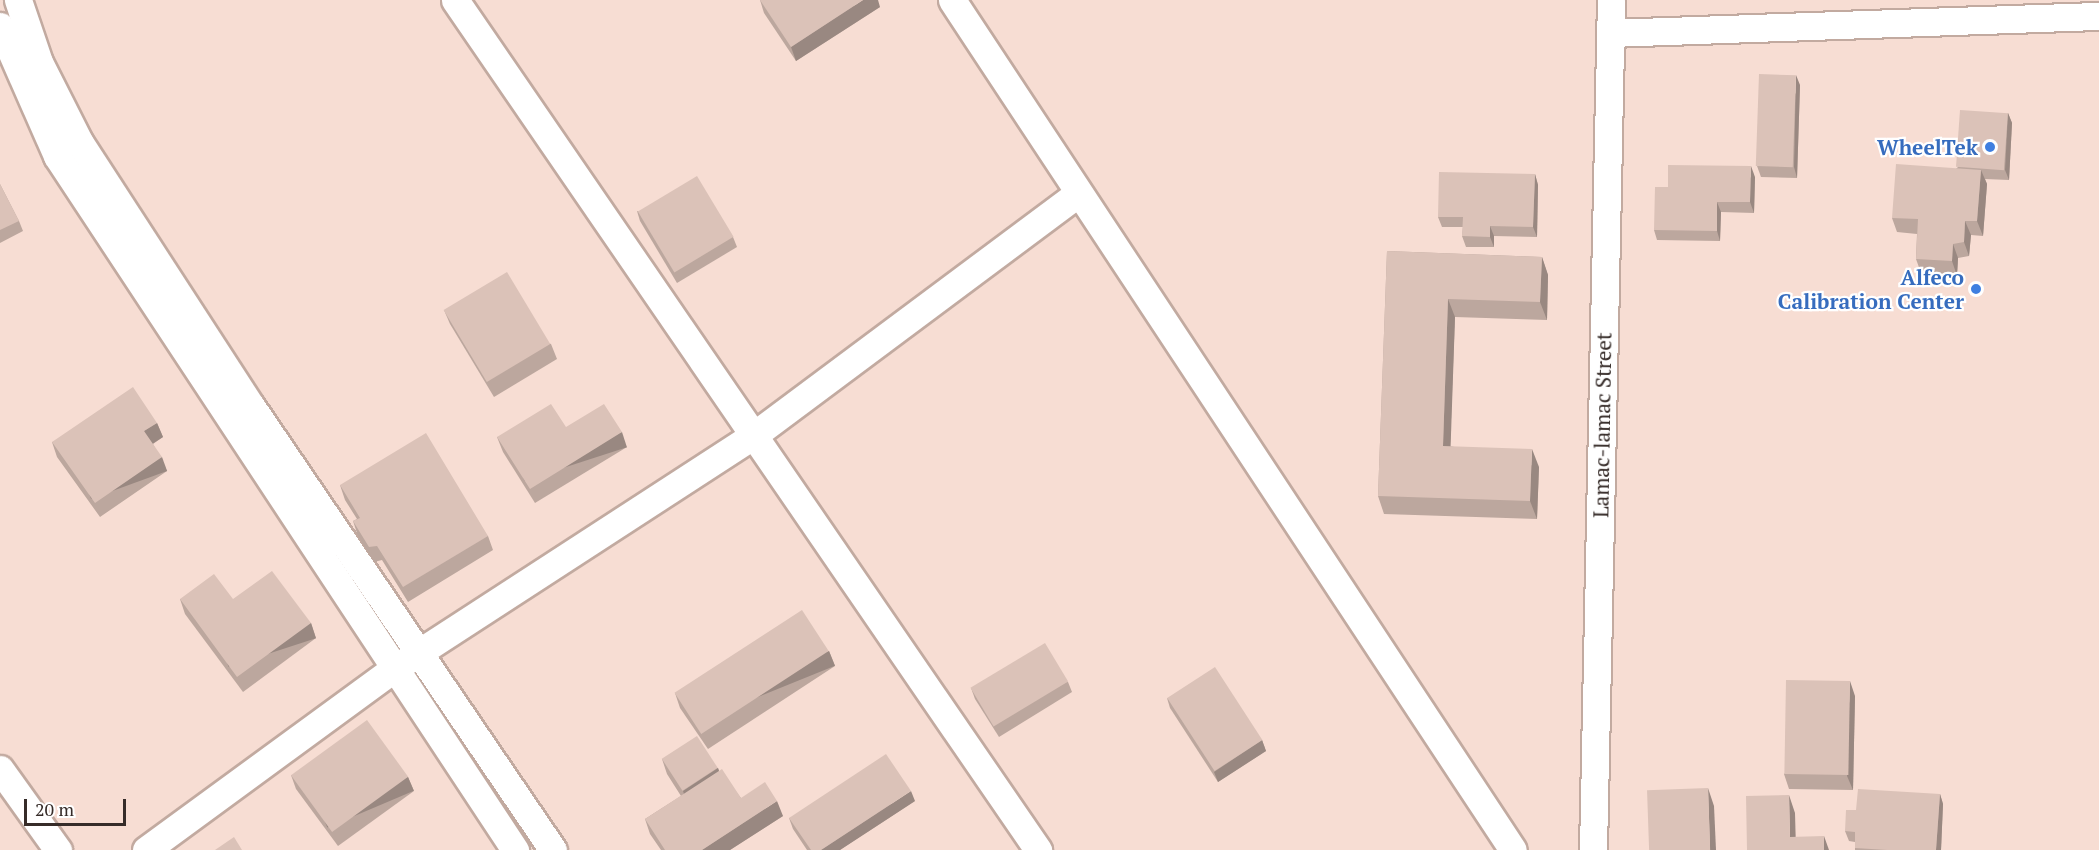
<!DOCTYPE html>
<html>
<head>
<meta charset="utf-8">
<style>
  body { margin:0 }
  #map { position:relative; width:2099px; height:850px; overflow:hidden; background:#f7ddd3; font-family:"PT Serif",serif }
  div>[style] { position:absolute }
  .roads { filter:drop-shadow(2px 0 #c2aaa0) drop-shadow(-2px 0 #c2aaa0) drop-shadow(0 2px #c2aaa0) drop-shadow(0 -2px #c2aaa0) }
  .minor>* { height:27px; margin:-13.5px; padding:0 13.5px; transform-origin:13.5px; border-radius:13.5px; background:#fff }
  .wall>* { inset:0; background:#bca79e }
  .shaded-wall>* { inset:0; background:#998881; transform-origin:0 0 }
  .building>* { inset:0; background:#dbc2b8; transform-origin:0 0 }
  .dots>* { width:16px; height:16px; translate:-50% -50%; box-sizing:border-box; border:3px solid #fff; border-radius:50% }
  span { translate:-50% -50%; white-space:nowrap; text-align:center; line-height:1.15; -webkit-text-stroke:4.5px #fff; paint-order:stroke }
  .shop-label { font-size:21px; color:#366cbe; font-weight:700 }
  .right { translate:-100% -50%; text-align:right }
  .street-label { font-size:21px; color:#362c29 }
  .scale { position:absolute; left:24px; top:799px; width:102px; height:27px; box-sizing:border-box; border:3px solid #362c29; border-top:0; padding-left:8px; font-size:18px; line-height:21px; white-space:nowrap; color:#362c29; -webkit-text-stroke:4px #fff; paint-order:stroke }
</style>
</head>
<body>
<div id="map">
  <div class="roads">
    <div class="minor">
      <div style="left:18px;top:0;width:65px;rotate:71.3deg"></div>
      <div style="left:39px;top:62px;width:91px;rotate:63.2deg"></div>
      <div style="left:80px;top:143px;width:314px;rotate:57deg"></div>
      <div style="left:251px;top:406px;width:537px;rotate:55.78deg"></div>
      <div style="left:455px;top:0;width:1031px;rotate:55.55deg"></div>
      <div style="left:952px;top:0;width:1018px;rotate:56.58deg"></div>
      <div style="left:0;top:26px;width:142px;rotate:66.3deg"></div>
      <div style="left:57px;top:156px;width:832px;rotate:56.58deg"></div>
      <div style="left:1610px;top:33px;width:489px;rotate:-2deg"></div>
      <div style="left:0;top:769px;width:100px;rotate:54.4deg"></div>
      <div style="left:146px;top:850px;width:305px;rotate:-36.2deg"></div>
      <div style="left:392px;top:670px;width:432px;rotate:-33deg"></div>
      <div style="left:754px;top:435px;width:402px;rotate:-36.7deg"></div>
      <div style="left:1593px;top:850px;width:850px;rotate:-88.79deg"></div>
    </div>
  </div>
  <div class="wall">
    <div style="clip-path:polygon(760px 0,880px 7px,796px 61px,764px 13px)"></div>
    <div style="clip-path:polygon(1800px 85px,1797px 178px,1761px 177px,1757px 166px)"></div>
    <div style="clip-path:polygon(2008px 113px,2012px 123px,2009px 180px,1985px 179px,1987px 184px,1983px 236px,1971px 235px,1969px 256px,1958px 258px,1957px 276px,1921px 273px,1916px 259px,1917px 234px,1897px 232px,1892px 218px,1957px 168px)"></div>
    <div style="clip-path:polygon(1535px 174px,1538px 185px,1537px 237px,1494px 236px,1494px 247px,1466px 247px,1462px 236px,1463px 227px,1442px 227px,1438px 217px)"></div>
    <div style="clip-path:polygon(1755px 177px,1754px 213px,1721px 212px,1720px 241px,1657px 240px,1654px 230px,1668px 187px)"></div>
    <div style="clip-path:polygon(0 184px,19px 221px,23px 231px,0 243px)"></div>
    <div style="clip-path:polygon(637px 211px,733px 237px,737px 247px,677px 283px,640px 221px)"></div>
    <div style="clip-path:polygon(1387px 251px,1542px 257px,1548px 275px,1547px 320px,1455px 317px,1450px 446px,1539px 467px,1537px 519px,1384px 514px,1378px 496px)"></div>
    <div style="clip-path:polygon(444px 310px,551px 344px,557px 359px,494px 397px,450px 324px)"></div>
    <div style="clip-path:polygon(157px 423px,163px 437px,153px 444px,167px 471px,100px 517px,57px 457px,52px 442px)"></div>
    <div style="clip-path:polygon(566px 427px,627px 447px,535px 503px,503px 452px,497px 437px)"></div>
    <div style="clip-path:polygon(340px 485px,488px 536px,493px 550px,408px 602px,382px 560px,374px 562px,358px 536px,353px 521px,357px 519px,345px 500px)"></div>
    <div style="clip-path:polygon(180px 599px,233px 599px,311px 623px,316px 638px,243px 692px,185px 614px)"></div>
    <div style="clip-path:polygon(829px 651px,835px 666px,708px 749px,680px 708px,675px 693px)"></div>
    <div style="clip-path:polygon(1068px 682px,1072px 692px,999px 737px,975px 699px,971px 688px)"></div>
    <div style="clip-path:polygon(1855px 696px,1853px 790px,1789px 789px,1784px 774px)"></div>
    <div style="clip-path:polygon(1167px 698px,1262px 740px,1266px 751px,1218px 782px,1170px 708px)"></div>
    <div style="clip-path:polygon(662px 759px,718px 768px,719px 771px,741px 798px,783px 816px,730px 850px,661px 850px,650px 834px,645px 819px,681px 796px,667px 774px)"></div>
    <div style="clip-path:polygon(291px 775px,408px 777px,414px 791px,338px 846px,296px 789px)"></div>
    <div style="clip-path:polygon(1940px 794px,1943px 804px,1941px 850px,1855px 850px,1855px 842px,1849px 841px,1845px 831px,1856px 810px)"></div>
    <div style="clip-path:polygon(915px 801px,840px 850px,807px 850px,793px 829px,789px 818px)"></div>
  </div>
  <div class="shaded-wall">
    <div style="clip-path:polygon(863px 0,878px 0,880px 7px,796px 61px,791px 47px)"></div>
    <div style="clip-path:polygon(1796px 75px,1800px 85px,1797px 178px,1794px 167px)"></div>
    <div style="clip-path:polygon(2008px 113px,2012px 123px,2009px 180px,2005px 170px)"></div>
    <div style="clip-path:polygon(1751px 166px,1755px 177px,1754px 213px,1750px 202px)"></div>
    <div style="clip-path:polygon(1981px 170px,1987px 184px,1983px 236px,1977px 221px)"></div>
    <div style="clip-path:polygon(1535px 174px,1538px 185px,1537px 237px,1533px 227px)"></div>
    <div style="clip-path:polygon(1717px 202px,1721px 212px,1720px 241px,1717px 231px)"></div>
    <div style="clip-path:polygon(1965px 221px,1971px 235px,1969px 256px,1964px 242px)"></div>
    <div style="clip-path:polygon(1490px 226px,1494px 236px,1494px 247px,1490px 237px)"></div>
    <div style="clip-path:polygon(1953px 244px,1958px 258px,1957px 276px,1952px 261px)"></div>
    <div style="clip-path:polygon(1542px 257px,1548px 275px,1547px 320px,1540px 302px)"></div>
    <div style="clip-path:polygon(1448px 299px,1455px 317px,1450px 464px,1443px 446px)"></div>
    <div style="clip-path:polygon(157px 423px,163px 437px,149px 446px,144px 431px)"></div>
    <div style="left:622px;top:432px;width:16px;height:108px;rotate:72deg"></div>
    <div style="clip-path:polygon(1532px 449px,1539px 467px,1537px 519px,1530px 501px)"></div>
    <div style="left:162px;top:457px;width:15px;height:81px;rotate:70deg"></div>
    <div style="left:311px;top:623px;width:16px;height:92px;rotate:72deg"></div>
    <div style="left:829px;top:651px;width:16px;height:151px;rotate:68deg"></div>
    <div style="clip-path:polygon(1850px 681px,1855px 696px,1853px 790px,1847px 776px)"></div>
    <div style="clip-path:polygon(1262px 740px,1266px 751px,1218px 782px,1214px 772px)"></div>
    <div style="clip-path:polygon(718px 768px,723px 783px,688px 806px,683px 791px)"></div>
    <div style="left:408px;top:777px;width:15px;height:94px;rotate:67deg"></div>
    <div style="clip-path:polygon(1708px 788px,1714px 806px,1716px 850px,1710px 850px)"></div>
    <div style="clip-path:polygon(911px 791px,915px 801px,840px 850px,821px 850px)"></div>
    <div style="clip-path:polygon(1940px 794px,1943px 804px,1941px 850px,1936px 850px)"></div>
    <div style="clip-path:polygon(1789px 795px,1795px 813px,1796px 850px,1790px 837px)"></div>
    <div style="clip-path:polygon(777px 801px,783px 816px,730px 850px,702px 850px)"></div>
    <div style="clip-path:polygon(1824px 836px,1829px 850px,1824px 850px)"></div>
  </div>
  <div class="building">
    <div style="clip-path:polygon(760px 0,863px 0,791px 47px)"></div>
    <div style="left:1759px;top:74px;width:37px;height:92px;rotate:2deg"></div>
    <div style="left:1960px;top:110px;width:48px;height:57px;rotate:4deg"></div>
    <div style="clip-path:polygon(1896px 164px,1981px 170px,1977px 221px,1965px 221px,1964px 242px,1953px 244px,1952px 261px,1916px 259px,1918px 219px,1892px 218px)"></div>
    <div style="clip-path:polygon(1668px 165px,1751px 166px,1750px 202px,1717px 202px,1717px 231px,1654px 230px,1655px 187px,1668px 187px)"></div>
    <div style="clip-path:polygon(1439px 172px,1535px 174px,1533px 227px,1490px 226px,1490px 237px,1462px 236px,1463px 217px,1438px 217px)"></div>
    <div style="left:697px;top:176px;width:71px;height:69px;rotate:59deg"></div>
    <div style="clip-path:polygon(0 184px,19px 221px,0 230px)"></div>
    <div style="clip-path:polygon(1387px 251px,1542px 257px,1540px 302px,1448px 299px,1443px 446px,1532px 449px,1530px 501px,1378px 496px)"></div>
    <div style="left:507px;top:272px;width:84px;height:74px;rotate:59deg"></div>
    <div style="clip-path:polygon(133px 387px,157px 423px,144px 431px,162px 457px,95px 503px,52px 442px)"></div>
    <div style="clip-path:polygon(551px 404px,566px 427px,604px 404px,622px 432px,530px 489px,497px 437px)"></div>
    <div style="clip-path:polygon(426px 433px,488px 536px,403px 587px,377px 546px,369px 547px,353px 521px,360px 518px,340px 485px)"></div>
    <div style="clip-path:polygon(272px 571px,311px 623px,237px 677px,180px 599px,214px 574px,233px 599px)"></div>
    <div style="left:802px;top:610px;width:49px;height:152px;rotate:57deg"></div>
    <div style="left:1045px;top:643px;width:45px;height:87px;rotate:59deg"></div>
    <div style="left:1215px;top:667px;width:87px;height:57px;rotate:57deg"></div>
    <div style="left:1786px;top:680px;width:64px;height:94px;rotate:1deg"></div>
    <div style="left:367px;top:720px;width:70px;height:94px;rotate:54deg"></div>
    <div style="left:697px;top:736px;width:38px;height:42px;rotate:57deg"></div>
    <div style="clip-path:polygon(886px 754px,911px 791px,821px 850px,811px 850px,789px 818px)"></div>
    <div style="clip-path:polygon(722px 769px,741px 798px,765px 782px,777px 801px,702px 850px,665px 850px,645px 819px)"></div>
    <div style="left:1708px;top:788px;width:62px;height:61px;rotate:88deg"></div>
    <div style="clip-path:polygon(1858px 789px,1940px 794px,1936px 850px,1887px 850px,1855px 848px,1855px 832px,1845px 831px,1846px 810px,1856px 810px)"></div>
    <div style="clip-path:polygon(1789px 795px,1790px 837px,1824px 836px,1824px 850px,1747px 850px,1746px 796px)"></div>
    <div style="clip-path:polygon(234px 837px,242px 850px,215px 850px)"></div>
  </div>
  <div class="dots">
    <div style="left:1990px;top:147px;background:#3f7fe0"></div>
    <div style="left:1976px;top:289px;background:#3f7fe0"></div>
  </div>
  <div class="shop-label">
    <span class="right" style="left:1978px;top:147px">WheelTek</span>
    <span class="right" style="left:1964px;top:289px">Alfeco<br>Calibration Center</span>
  </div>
  <div class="street-label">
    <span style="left:1602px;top:425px;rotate:-89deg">Lamac-lamac Street</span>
  </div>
  <div class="scale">20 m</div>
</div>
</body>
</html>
